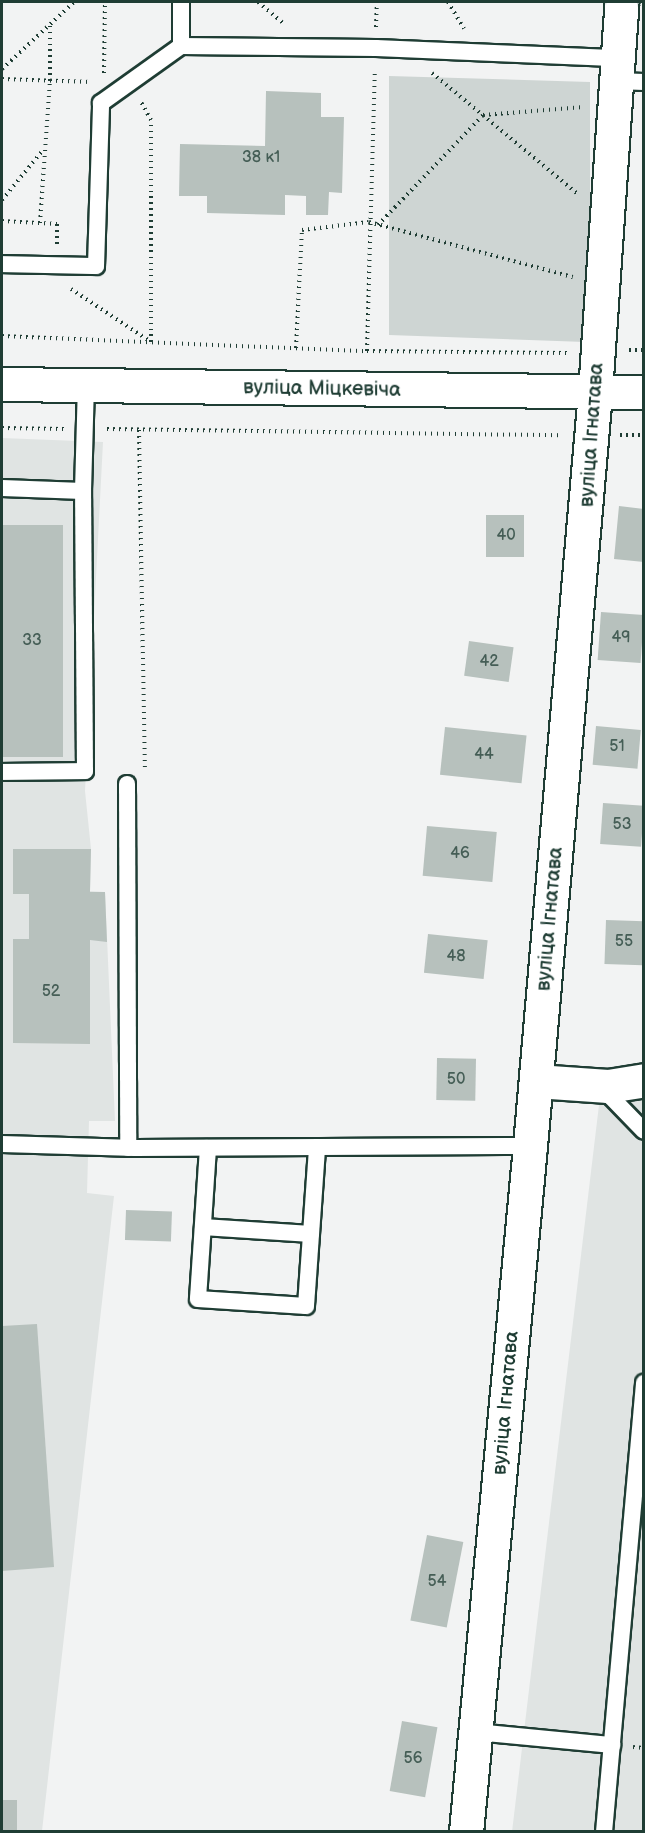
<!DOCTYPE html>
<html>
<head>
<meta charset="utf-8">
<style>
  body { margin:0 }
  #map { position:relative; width:645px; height:1833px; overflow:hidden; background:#f2f3f3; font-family:"Balsamiq Sans",sans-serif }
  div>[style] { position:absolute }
  .built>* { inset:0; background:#e0e4e3 }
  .green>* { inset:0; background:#ced5d3 }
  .building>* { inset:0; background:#b7c1bd; transform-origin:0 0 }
  .path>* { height:4px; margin-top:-2px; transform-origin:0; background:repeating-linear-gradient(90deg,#1f3d34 0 1.5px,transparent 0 6px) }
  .roads { filter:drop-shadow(2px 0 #1f3d34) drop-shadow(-2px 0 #1f3d34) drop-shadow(0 2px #1f3d34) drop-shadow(0 -2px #1f3d34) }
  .service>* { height:16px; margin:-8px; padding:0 8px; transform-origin:8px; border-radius:8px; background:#fff }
  .minor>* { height:33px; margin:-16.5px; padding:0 16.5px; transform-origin:16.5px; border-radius:16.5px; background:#fff }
  .tertiary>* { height:33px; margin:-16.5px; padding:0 16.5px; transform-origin:16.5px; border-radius:16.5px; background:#fff }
  .secondary>* { height:33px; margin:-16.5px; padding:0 16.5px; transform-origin:16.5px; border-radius:16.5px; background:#fff }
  span { translate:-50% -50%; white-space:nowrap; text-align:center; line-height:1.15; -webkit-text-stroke:6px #fff; paint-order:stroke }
  .number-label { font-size:16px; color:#455e56 }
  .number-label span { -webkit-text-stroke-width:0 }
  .street-label { font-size:20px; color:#1f3d34 }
  .frame { position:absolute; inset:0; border:3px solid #1f3d34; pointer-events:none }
</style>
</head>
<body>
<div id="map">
  <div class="built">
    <div style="clip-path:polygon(2px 438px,103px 442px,85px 791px,91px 849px,90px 891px,105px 892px,115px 1121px,89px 1121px,87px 1193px,114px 1196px,42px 1831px,2px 1832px)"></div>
    <div style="clip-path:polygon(643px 1088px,643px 1831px,512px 1832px,599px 1105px,623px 1089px)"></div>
  </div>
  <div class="green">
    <div style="clip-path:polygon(389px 76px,590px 82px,590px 204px,585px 342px,389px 335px)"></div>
  </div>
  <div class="building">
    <div style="clip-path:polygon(266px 91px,321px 93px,321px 117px,344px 117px,342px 193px,329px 192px,328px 215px,306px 215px,306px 196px,285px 195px,285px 215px,207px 213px,207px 196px,179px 196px,180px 144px,265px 146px)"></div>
    <div style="clip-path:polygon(619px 506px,644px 509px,644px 562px,614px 559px)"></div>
    <div style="left:486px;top:515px;width:38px;height:42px"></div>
    <div style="left:2px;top:525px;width:61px;height:232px"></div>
    <div style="left:601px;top:612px;width:43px;height:48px;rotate:4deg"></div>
    <div style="left:469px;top:641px;width:45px;height:35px;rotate:8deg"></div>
    <div style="left:596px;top:726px;width:45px;height:39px;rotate:5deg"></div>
    <div style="left:445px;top:727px;width:82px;height:48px;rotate:6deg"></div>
    <div style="left:603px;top:803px;width:41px;height:41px;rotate:4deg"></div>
    <div style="left:427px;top:826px;width:70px;height:50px;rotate:5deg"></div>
    <div style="clip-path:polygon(13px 849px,91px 849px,90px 892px,105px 892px,107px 942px,90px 940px,90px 1044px,13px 1043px,13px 939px,29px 939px,29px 894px,13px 894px)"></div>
    <div style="left:606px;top:920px;width:38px;height:44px;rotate:2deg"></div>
    <div style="left:428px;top:934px;width:60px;height:39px;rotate:6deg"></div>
    <div style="left:437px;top:1058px;width:39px;height:42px;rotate:1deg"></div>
    <div style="left:126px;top:1210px;width:46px;height:30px;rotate:2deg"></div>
    <div style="clip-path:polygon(37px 1324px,54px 1567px,2px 1571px,2px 1326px)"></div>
    <div style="left:427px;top:1535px;width:37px;height:87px;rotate:11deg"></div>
    <div style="left:402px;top:1721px;width:36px;height:71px;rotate:10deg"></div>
    <div style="left:2px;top:1800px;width:15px;height:32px"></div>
  </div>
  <div class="path">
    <div style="left:258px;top:2px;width:35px;rotate:40deg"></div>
    <div style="left:448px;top:2px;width:31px;rotate:59deg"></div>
    <div style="left:376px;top:27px;width:25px;rotate:-88deg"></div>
    <div style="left:2px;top:69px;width:98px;rotate:-42.9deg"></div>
    <div style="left:104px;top:73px;width:71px;rotate:-89.2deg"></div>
    <div style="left:432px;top:73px;width:190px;rotate:39.7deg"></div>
    <div style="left:2px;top:79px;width:89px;rotate:1.9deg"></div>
    <div style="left:2px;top:200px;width:65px;rotate:-50.6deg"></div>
    <div style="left:2px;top:221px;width:55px;rotate:3.1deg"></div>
    <div style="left:57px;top:224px;width:20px;rotate:90deg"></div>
    <div style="left:40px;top:223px;width:142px;rotate:-86deg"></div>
    <div style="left:50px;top:81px;width:57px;rotate:-90deg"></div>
    <div style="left:378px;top:225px;width:152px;rotate:-46.3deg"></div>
    <div style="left:483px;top:115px;width:101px;rotate:-4.5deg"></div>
    <div style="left:71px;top:289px;width:96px;rotate:33.5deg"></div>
    <div style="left:151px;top:342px;width:222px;rotate:-90deg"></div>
    <div style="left:151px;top:120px;width:21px;rotate:-119deg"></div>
    <div style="left:2px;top:336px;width:365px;rotate:2.4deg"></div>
    <div style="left:367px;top:351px;width:200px;rotate:0.6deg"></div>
    <div style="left:296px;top:348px;width:118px;rotate:-87.1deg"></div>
    <div style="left:302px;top:230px;width:67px;rotate:-6.8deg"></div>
    <div style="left:369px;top:222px;width:211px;rotate:15.1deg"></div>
    <div style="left:629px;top:350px;width:15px"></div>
    <div style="left:367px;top:351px;width:281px;rotate:-88.4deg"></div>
    <div style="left:2px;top:428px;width:62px;rotate:0.9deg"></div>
    <div style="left:107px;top:429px;width:455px;rotate:0.8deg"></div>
    <div style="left:139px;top:430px;width:341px;rotate:89deg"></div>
    <div style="left:620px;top:435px;width:24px"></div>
    <div style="left:633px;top:1747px;width:11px;rotate:5deg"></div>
  </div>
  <div class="roads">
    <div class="service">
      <div style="left:181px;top:2px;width:44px;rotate:90deg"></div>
      <div style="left:181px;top:46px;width:195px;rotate:0.6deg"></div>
      <div style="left:376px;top:48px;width:242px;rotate:2.4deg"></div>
      <div style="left:616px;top:81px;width:28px;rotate:2deg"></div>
      <div style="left:2px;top:264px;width:94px;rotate:1.2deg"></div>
      <div style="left:96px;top:266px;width:163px;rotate:-88.2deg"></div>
      <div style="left:101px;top:103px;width:98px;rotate:-35.5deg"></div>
      <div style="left:2px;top:488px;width:81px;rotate:2.1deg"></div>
      <div style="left:83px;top:491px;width:105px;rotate:-88.4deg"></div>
      <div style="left:2px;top:772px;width:83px;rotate:-0.7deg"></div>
      <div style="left:85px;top:771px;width:280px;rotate:-90.4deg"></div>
      <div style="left:127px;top:784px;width:364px;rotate:89.8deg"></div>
      <div style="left:608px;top:1086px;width:11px;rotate:75deg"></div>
      <div style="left:611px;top:1097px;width:47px;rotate:45.9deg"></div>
      <div style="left:2px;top:1144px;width:133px;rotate:1.7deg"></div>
      <div style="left:135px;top:1148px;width:395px;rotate:-0.3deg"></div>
      <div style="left:208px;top:1148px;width:151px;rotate:93.8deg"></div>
      <div style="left:198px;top:1299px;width:108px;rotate:3.7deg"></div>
      <div style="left:306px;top:1306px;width:159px;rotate:-86deg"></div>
      <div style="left:203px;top:1227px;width:108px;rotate:3.7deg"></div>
      <div style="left:476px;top:1732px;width:137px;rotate:5.5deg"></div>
      <div style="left:604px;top:1832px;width:451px;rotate:-84.9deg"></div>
    </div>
    <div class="minor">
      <div style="left:595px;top:392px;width:387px;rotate:-86.1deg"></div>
      <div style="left:536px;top:1081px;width:72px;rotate:4deg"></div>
      <div style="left:608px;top:1086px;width:36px;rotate:-9deg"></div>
    </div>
    <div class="tertiary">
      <div style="left:466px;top:1832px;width:689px;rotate:-84.67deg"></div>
      <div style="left:530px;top:1146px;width:757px;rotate:-85.07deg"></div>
    </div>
    <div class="secondary">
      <div style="left:2px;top:384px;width:642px;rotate:0.71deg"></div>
    </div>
  </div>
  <div class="number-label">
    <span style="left:261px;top:158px">38 к1</span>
    <span style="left:506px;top:536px">40</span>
    <span style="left:621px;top:638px">49</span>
    <span style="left:32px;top:641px">33</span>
    <span style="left:489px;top:662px">42</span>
    <span style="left:617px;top:747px">51</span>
    <span style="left:484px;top:755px">44</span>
    <span style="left:622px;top:825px">53</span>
    <span style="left:460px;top:854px">46</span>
    <span style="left:624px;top:942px">55</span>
    <span style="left:456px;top:957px">48</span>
    <span style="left:51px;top:992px">52</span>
    <span style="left:456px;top:1080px">50</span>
    <span style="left:437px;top:1582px">54</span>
    <span style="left:413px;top:1759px">56</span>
  </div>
  <div class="street-label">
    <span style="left:322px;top:389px;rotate:1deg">вуліца Міцкевіча</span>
    <span style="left:592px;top:435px;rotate:-86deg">вуліца Ігнатава</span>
    <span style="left:550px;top:919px;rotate:-85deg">вуліца Ігнатава</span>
    <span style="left:506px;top:1403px;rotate:-85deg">вуліца Ігнатава</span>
  </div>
  <div class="frame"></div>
</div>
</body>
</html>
